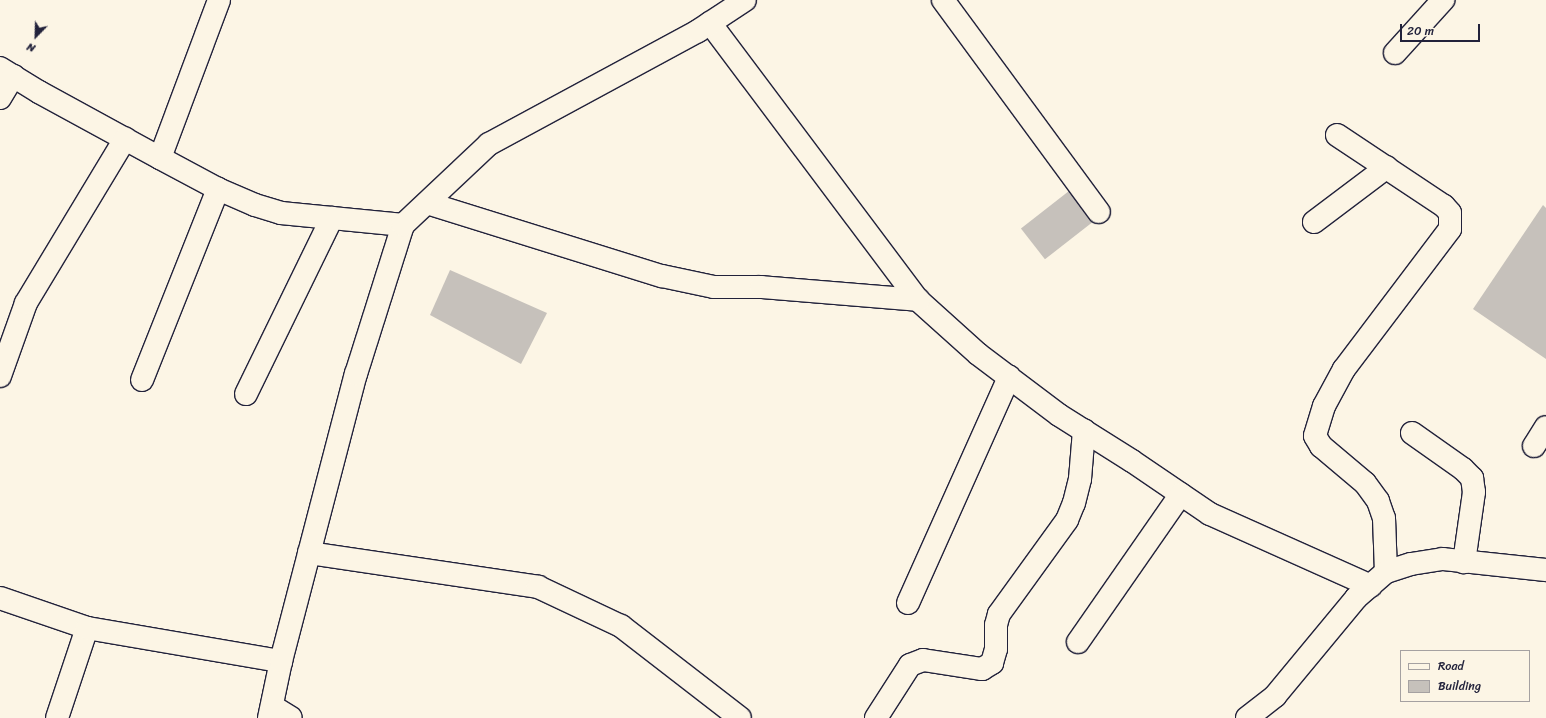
<!DOCTYPE html>
<html>
<head>
<meta charset="utf-8">
<style>
  body { margin:0 }
  #map { position:relative; width:1546px; height:718px; overflow:hidden; background:#fcf5e5; font-family:Sriracha,sans-serif }
  div>[style] { position:absolute }
  .building>* { inset:0; background:#c6c1bb; transform-origin:0 0 }
  .roads { filter:drop-shadow(1px 0 #22223b) drop-shadow(-1px 0 #22223b) drop-shadow(0 1px #22223b) drop-shadow(0 -1px #22223b) }
  .minor>* { height:22px; margin:-11px; padding:0 11px; transform-origin:11px; border-radius:11px; background:#fcf5e5 }
  .major>* { height:22px; margin:-11px; padding:0 11px; transform-origin:11px; border-radius:11px; background:#fcf5e5 }
  span { translate:-50% -50%; white-space:nowrap; text-align:center; line-height:1.15; -webkit-text-stroke:3px #fcf5e5; paint-order:stroke }
  .legend { position:absolute; left:1400px; top:650px; width:130px; height:52px; box-sizing:border-box; background:#fcf5e5; border:1px solid #a5a1a1; margin:0; padding:5px 7px; list-style:none; font-size:12px; color:#22223b }
  .legend li { display:flex; align-items:center; gap:8px; height:20px }
  .legend b { width:20px; border:1px solid #a5a1a1 }
  .north { position:absolute; left:16px; top:16px; width:40px; height:40px; -webkit-text-stroke:3px #fcf5e5; paint-order:stroke; rotate:203deg; font-size:11px; font-weight:700; line-height:16px; text-align:center; color:#22223b }
  .north::after { content:''; display:block; margin:auto; width:14px; height:18px; background:#22223b; clip-path:polygon(50% 0,100% 100%,50% 72%,0 100%) }
  .scale { position:absolute; left:1400px; top:24px; width:80px; height:18px; box-sizing:border-box; border:2px solid #22223b; border-top:0; padding-left:5px; font-size:12px; line-height:14px; white-space:nowrap; color:#22223b; -webkit-text-stroke:3px #fcf5e5; paint-order:stroke }
</style>
</head>
<body>
<div id="map">
  <div class="building">
    <div style="left:1069px;top:191px;width:39px;height:61px;rotate:52deg"></div>
    <div style="clip-path:polygon(1543px 205px,1546px 208px,1546px 359px,1473px 309px)"></div>
    <div style="clip-path:polygon(450px 270px,547px 313px,521px 364px,430px 315px)"></div>
  </div>
  <div class="roads">
    <div class="minor">
      <div style="left:943px;top:0;width:263px;rotate:53.7deg"></div>
      <div style="left:710px;top:23px;width:346px;rotate:53.1deg"></div>
      <div style="left:918px;top:300px;width:81px;rotate:42deg"></div>
      <div style="left:978px;top:354px;width:101px;rotate:37deg"></div>
      <div style="left:1059px;top:415px;width:86px;rotate:32.2deg"></div>
      <div style="left:1132px;top:461px;width:94px;rotate:34.2deg"></div>
      <div style="left:1210px;top:514px;width:176px;rotate:24.1deg"></div>
      <div style="left:1395px;top:53px;width:72px;rotate:-47.8deg"></div>
      <div style="left:0;top:68px;width:46px;rotate:31.6deg"></div>
      <div style="left:39px;top:92px;width:138px;rotate:28.6deg"></div>
      <div style="left:160px;top:158px;width:66px;rotate:28.1deg"></div>
      <div style="left:218px;top:189px;width:40px;rotate:23.4deg"></div>
      <div style="left:255px;top:205px;width:27px;rotate:17deg"></div>
      <div style="left:281px;top:213px;width:123px;rotate:5.6deg"></div>
      <div style="left:0;top:98px;width:26px;rotate:-59deg"></div>
      <div style="left:1337px;top:135px;width:128px;rotate:33.6deg"></div>
      <div style="left:1444px;top:206px;width:9px;rotate:49deg"></div>
      <div style="left:1450px;top:213px;width:16px;rotate:90deg"></div>
      <div style="left:1450px;top:229px;width:176px;rotate:127.1deg"></div>
      <div style="left:1344px;top:369px;width:42px;rotate:118.4deg"></div>
      <div style="left:1324px;top:406px;width:31px;rotate:107deg"></div>
      <div style="left:1315px;top:436px;width:12px;rotate:59deg"></div>
      <div style="left:1321px;top:446px;width:57px;rotate:40.1deg"></div>
      <div style="left:1365px;top:483px;width:22px;rotate:54deg"></div>
      <div style="left:1378px;top:501px;width:18px;rotate:71deg"></div>
      <div style="left:1384px;top:518px;width:54px;rotate:87.9deg"></div>
      <div style="left:160px;top:158px;width:169px;rotate:-69.5deg"></div>
      <div style="left:427px;top:203px;width:246px;rotate:17.3deg"></div>
      <div style="left:662px;top:276px;width:53px;rotate:11.9deg"></div>
      <div style="left:714px;top:287px;width:47px"></div>
      <div style="left:761px;top:287px;width:158px;rotate:4.7deg"></div>
      <div style="left:1314px;top:222px;width:91px;rotate:-37deg"></div>
      <div style="left:0;top:376px;width:77px;rotate:-70.4deg"></div>
      <div style="left:26px;top:303px;width:192px;rotate:-58.9deg"></div>
      <div style="left:142px;top:380px;width:206px;rotate:-68.3deg"></div>
      <div style="left:246px;top:394px;width:196px;rotate:-64deg"></div>
      <div style="left:1412px;top:433px;width:62px;rotate:35.2deg"></div>
      <div style="left:1463px;top:469px;width:13px;rotate:45deg"></div>
      <div style="left:1472px;top:478px;width:14px;rotate:82deg"></div>
      <div style="left:1474px;top:492px;width:71px;rotate:98.1deg"></div>
      <div style="left:1534px;top:446px;width:22px;rotate:-58deg"></div>
      <div style="left:309px;top:553px;width:232px;rotate:8.4deg"></div>
      <div style="left:538px;top:587px;width:92px;rotate:25.2deg"></div>
      <div style="left:621px;top:626px;width:150px;rotate:37.7deg"></div>
      <div style="left:908px;top:603px;width:248px;rotate:-65.9deg"></div>
      <div style="left:1078px;top:642px;width:180px;rotate:-55.2deg"></div>
      <div style="left:272px;top:706px;width:22px;rotate:32deg"></div>
      <div style="left:57px;top:718px;width:95px;rotate:-71.6deg"></div>
      <div style="left:269px;top:718px;width:58px;rotate:-78.1deg"></div>
      <div style="left:876px;top:718px;width:63px;rotate:-57.3deg"></div>
      <div style="left:910px;top:665px;width:14px;rotate:-21deg"></div>
      <div style="left:923px;top:660px;width:60px;rotate:8.7deg"></div>
      <div style="left:982px;top:669px;width:12px;rotate:-31deg"></div>
      <div style="left:992px;top:663px;width:15px;rotate:-74deg"></div>
      <div style="left:996px;top:649px;width:24px;rotate:-90deg"></div>
      <div style="left:996px;top:625px;width:11px;rotate:-75deg"></div>
      <div style="left:999px;top:614px;width:116px;rotate:-54.1deg"></div>
      <div style="left:1067px;top:520px;width:18px;rotate:-68deg"></div>
      <div style="left:1074px;top:503px;width:25px;rotate:-76deg"></div>
      <div style="left:1080px;top:479px;width:49px;rotate:-85.3deg"></div>
      <div style="left:1247px;top:718px;width:36px;rotate:-38deg"></div>
      <div style="left:1275px;top:696px;width:127px;rotate:-50.4deg"></div>
      <div style="left:1356px;top:598px;width:40px;rotate:-41deg"></div>
      <div style="left:1386px;top:572px;width:26px;rotate:-18deg"></div>
      <div style="left:1411px;top:564px;width:32px;rotate:-9deg"></div>
      <div style="left:1443px;top:559px;width:104px;rotate:6.1deg"></div>
    </div>
    <div class="major">
      <div style="left:0;top:598px;width:92px;rotate:19deg"></div>
      <div style="left:87px;top:628px;width:197px;rotate:9.7deg"></div>
      <div style="left:281px;top:661px;width:297px;rotate:-75.4deg"></div>
      <div style="left:356px;top:374px;width:156px;rotate:-72.5deg"></div>
      <div style="left:403px;top:225px;width:118px;rotate:-43.3deg"></div>
      <div style="left:489px;top:144px;width:238px;rotate:-28.4deg"></div>
      <div style="left:698px;top:31px;width:56px;rotate:-33.4deg"></div>
    </div>
  </div>
  <ul class="legend">
  <li><b style="height:5px;background:#fcf5e5"></b>Road</li>
  <li><b style="height:11px;background:#c6c1bb"></b>Building</li>
  </ul>
  <div class="north">N</div>
  <div class="scale">20 m</div>
</div>
</body>
</html>
